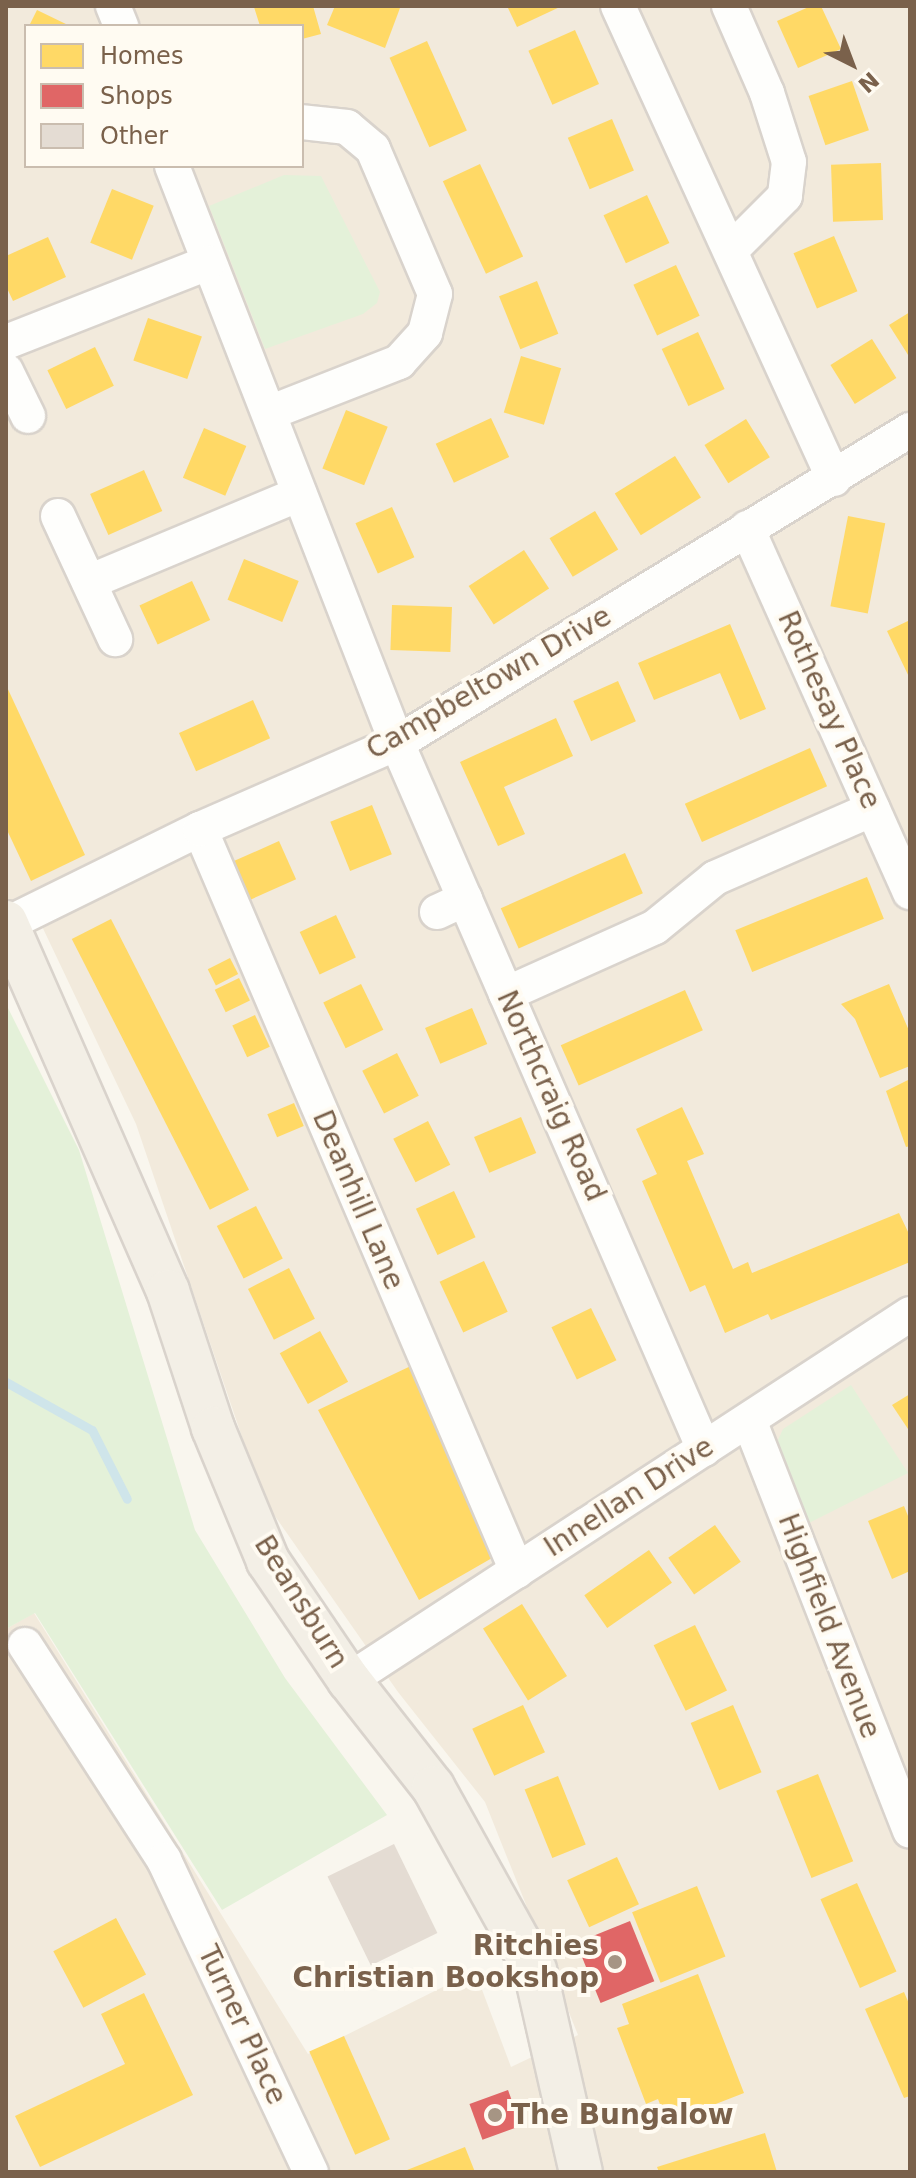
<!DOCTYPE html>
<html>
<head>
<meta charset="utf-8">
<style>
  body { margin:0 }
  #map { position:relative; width:916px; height:2178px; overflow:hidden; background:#f9f6ee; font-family:"DejaVu Sans",sans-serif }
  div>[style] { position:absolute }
  .residential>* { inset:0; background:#f2eadc }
  .green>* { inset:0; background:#e4f1d9 }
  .homes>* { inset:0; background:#ffd966; transform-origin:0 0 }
  .shops>* { inset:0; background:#e06666; transform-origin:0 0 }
  .stream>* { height:9px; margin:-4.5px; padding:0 4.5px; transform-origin:4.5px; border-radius:4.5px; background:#cfe5ea }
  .building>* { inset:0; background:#e4dcd3; transform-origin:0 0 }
  .roads { filter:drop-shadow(2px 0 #d9d3cc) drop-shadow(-2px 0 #d9d3cc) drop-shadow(0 2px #d9d3cc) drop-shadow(0 -2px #d9d3cc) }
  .minor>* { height:34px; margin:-17px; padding:0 17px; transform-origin:17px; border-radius:17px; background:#fefefc }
  .major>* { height:42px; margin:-21px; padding:0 21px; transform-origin:21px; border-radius:21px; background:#f3efe6 }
  .dots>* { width:22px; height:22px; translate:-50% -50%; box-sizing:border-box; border:4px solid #fffbf2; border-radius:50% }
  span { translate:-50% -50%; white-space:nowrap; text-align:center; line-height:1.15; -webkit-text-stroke:8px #fffbf2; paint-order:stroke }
  .street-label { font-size:28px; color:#7a614b }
  .poi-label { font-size:28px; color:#7a614b; font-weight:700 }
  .right { translate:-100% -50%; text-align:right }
  .left { translate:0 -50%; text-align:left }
  .frame { position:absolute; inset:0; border:8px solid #7a614b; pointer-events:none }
  .legend { position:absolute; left:24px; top:24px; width:280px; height:144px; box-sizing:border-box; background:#fffbf2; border:2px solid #cabdaf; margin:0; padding:10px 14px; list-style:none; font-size:24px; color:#7a614b }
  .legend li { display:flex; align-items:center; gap:16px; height:40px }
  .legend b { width:40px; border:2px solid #cabdaf }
  .north { position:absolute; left:812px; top:24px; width:80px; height:80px; -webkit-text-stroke:6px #fffbf2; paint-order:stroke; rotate:138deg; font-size:22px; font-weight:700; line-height:32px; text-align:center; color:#7a614b }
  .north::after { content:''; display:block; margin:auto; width:28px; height:36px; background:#7a614b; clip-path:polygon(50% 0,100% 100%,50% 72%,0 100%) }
</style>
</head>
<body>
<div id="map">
  <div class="residential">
    <div style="clip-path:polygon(evenodd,6px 6px,910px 6px,910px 2172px,6px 2172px,6px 1629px,34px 1613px,308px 2054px,475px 1971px,511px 2067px,578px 2035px,485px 1802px,398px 1692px,263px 1499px,136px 1124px,29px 899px,6px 910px,6px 6px,26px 26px,302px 26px,302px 166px,26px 166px,26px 26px)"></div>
  </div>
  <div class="green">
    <div style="clip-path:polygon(284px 175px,321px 176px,380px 292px,377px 303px,363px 314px,265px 349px,209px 206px)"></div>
    <div style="clip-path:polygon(6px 1004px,79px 1150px,195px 1530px,285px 1678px,387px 1815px,222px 1910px,35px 1613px,6px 1629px)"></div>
    <div style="clip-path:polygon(851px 1385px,908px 1473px,805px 1525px,775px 1460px,777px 1442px,783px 1429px)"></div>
  </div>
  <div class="homes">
    <div style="clip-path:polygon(313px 6px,321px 34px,302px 39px,302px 26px,260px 26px,254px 7px)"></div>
    <div style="clip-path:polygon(335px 6px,395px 6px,400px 8px,385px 48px,327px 25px)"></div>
    <div style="clip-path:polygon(507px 6px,562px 6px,517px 27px)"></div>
    <div style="clip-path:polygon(811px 6px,821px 6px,841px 49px,798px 68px,777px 21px)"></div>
    <div style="clip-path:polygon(37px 10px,70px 26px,29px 26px)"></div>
    <div style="left:575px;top:30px;width:59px;height:51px;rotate:66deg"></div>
    <div style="left:427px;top:41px;width:98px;height:41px;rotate:66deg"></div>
    <div style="left:852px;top:81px;width:52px;height:46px;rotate:71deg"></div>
    <div style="left:612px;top:119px;width:56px;height:48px;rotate:67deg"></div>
    <div style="left:881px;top:163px;width:57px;height:50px;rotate:88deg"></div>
    <div style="left:480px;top:164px;width:102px;height:41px;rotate:65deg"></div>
    <div style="left:112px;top:189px;width:45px;height:58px;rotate:22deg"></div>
    <div style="left:647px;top:195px;width:53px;height:48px;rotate:65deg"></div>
    <div style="left:834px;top:236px;width:60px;height:44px;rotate:67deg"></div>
    <div style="clip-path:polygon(48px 237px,66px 277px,13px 301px,6px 286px,6px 256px)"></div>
    <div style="left:676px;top:265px;width:56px;height:47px;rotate:65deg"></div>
    <div style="left:537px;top:281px;width:57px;height:41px;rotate:68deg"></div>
    <div style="clip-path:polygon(910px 312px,910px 358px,889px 325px)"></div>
    <div style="left:148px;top:318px;width:57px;height:45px;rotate:19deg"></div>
    <div style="left:698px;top:332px;width:63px;height:40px;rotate:65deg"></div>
    <div style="left:872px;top:339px;width:46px;height:49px;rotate:58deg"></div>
    <div style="left:95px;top:347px;width:43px;height:53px;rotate:64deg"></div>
    <div style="left:521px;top:356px;width:42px;height:59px;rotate:17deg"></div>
    <div style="left:346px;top:410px;width:45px;height:63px;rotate:22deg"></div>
    <div style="left:491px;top:418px;width:43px;height:61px;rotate:65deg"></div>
    <div style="left:746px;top:419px;width:45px;height:49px;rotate:58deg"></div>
    <div style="left:204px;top:428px;width:46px;height:54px;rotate:23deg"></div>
    <div style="left:675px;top:456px;width:49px;height:71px;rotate:58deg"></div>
    <div style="left:144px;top:470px;width:45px;height:59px;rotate:66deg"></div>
    <div style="left:392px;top:507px;width:55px;height:40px;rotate:66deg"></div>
    <div style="left:595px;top:511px;width:45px;height:53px;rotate:59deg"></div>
    <div style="left:848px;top:516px;width:38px;height:92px;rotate:11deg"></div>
    <div style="left:524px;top:550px;width:46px;height:66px;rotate:57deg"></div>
    <div style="left:244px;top:559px;width:59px;height:44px;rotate:22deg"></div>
    <div style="left:192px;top:581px;width:43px;height:58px;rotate:65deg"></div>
    <div style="left:392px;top:605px;width:60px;height:45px;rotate:2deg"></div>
    <div style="clip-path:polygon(910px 620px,910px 679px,887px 631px)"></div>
    <div style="clip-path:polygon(730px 624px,766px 709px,740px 720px,720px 673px,654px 700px,638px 663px)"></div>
    <div style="left:618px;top:681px;width:44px;height:49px;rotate:66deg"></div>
    <div style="clip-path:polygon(6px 685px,85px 855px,31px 881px,6px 828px)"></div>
    <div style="left:253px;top:700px;width:42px;height:81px;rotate:66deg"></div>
    <div style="clip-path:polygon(556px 718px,573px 756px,504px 787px,525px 834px,498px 846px,460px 762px)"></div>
    <div style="left:810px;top:748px;width:42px;height:137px;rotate:66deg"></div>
    <div style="left:372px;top:805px;width:53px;height:45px;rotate:68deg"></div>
    <div style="left:279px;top:841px;width:42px;height:50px;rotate:66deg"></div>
    <div style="left:625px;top:853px;width:44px;height:136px;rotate:66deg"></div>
    <div style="left:867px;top:877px;width:45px;height:142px;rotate:68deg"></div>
    <div style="left:336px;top:915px;width:47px;height:40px;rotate:65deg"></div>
    <div style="left:111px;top:919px;width:304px;height:44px;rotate:63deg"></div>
    <div style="left:230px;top:958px;width:18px;height:25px;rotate:63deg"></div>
    <div style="left:239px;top:978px;width:25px;height:27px;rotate:64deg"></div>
    <div style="left:361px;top:984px;width:51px;height:42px;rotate:64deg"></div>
    <div style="clip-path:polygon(889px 984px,910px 1033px,910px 1066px,880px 1078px,855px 1019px,841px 1004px)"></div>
    <div style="left:685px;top:990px;width:44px;height:136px;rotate:66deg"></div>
    <div style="left:472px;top:1008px;width:39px;height:51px;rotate:67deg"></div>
    <div style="left:255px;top:1015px;width:35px;height:25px;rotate:65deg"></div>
    <div style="left:397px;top:1053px;width:48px;height:39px;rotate:63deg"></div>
    <div style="clip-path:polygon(910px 1079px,910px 1146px,906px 1147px,886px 1091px)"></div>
    <div style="left:294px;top:1103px;width:25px;height:29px;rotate:67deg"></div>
    <div style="clip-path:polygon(682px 1107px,704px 1154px,687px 1161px,733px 1269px,748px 1262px,752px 1273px,899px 1213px,910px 1236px,910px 1262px,771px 1320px,768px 1314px,725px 1333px,705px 1285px,690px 1292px,642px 1181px,657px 1174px,636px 1129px)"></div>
    <div style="left:521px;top:1117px;width:39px;height:51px;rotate:67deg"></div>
    <div style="left:428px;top:1121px;width:49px;height:39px;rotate:63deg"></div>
    <div style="left:454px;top:1191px;width:51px;height:42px;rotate:65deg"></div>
    <div style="left:256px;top:1206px;width:59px;height:44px;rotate:63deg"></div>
    <div style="left:484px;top:1261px;width:56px;height:49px;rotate:65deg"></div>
    <div style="left:289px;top:1268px;width:57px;height:46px;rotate:63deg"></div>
    <div style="left:591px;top:1308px;width:58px;height:44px;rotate:64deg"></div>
    <div style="left:320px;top:1331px;width:58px;height:46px;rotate:61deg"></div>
    <div style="clip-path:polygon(415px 1364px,445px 1427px,437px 1431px,469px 1489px,463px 1492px,499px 1554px,419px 1600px,318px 1410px)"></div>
    <div style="clip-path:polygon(910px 1394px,910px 1432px,892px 1405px)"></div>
    <div style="clip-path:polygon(904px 1506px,910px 1521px,910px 1571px,892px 1579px,868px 1521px)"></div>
    <div style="left:715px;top:1525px;width:45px;height:57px;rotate:55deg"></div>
    <div style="left:649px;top:1550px;width:40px;height:79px;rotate:55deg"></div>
    <div style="left:522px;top:1604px;width:85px;height:46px;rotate:58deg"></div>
    <div style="left:695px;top:1625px;width:73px;height:46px;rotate:64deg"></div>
    <div style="left:523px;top:1705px;width:52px;height:56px;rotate:65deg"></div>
    <div style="left:733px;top:1705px;width:73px;height:46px;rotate:67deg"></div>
    <div style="left:818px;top:1774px;width:94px;height:45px;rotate:68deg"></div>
    <div style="left:558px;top:1776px;width:74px;height:36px;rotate:68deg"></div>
    <div style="left:617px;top:1857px;width:52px;height:55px;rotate:65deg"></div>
    <div style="left:857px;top:1883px;width:97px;height:40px;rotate:66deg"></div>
    <div style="left:697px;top:1886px;width:76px;height:70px;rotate:68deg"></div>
    <div style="left:116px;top:1918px;width:64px;height:71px;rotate:62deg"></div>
    <div style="clip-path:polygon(698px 1974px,744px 2093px,667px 2123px,658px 2099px,646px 2104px,617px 2028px,629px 2024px,622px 2004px)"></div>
    <div style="clip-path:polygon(904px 1992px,910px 2006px,910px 2096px,904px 2098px,865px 2009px)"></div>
    <div style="clip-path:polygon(144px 1993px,193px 2095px,40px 2167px,15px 2116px,125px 2064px,101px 2014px)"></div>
    <div style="left:344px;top:2036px;width:113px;height:38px;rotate:66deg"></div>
    <div style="clip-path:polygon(765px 2133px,777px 2172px,659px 2172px,657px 2167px)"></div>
    <div style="clip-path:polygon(465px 2147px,475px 2172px,402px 2172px)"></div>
  </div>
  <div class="shops">
    <div style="left:630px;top:1921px;width:65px;height:58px;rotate:68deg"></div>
    <div style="left:508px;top:2090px;width:38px;height:41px;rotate:70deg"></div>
  </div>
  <div class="stream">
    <div style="left:6px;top:1382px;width:98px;rotate:29.2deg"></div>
    <div style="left:92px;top:1430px;width:77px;rotate:63.1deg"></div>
  </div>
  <div class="building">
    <div style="left:394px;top:1844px;width:99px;height:74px;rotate:64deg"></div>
  </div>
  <div class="roads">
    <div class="minor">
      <div style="left:113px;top:6px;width:22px;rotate:68deg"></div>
      <div style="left:618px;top:6px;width:520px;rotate:65.46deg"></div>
      <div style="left:729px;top:6px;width:95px;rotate:66.4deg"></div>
      <div style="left:767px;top:93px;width:72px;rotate:72.3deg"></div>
      <div style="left:789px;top:162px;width:34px;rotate:97deg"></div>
      <div style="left:785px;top:196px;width:76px;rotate:135deg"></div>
      <div style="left:172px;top:166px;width:619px;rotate:68.7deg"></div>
      <div style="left:397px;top:743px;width:770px;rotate:66.5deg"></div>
      <div style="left:6px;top:342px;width:217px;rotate:-21.4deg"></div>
      <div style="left:6px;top:371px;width:50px;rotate:63.9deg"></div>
      <div style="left:269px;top:413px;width:140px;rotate:-21.4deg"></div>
      <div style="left:399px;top:362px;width:39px;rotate:-48deg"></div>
      <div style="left:425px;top:333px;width:40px;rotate:-75.6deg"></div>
      <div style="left:435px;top:294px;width:158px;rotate:-113.2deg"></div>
      <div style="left:373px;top:149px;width:34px;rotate:-140deg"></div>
      <div style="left:347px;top:127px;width:45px;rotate:-173.7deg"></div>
      <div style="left:58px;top:516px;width:136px;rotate:65.1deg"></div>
      <div style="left:747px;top:528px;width:399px;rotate:65.9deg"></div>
      <div style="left:89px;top:582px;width:228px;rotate:-22.7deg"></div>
      <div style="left:200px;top:829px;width:807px;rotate:66.87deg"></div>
      <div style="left:437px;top:912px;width:31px;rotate:-25deg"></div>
      <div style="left:7px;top:924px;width:215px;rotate:-26.2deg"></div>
      <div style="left:200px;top:829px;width:215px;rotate:-23.6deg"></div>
      <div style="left:397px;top:743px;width:601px;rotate:-31.39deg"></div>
      <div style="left:506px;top:994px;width:163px;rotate:-24.2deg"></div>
      <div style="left:655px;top:927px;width:77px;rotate:-39.2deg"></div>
      <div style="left:715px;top:878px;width:172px;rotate:-23.6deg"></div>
      <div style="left:749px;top:1420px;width:441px;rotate:68.6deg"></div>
      <div style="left:25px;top:1645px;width:256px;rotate:57.1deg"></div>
      <div style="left:164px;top:1860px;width:345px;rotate:64.8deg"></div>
      <div style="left:349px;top:1680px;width:670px;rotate:-33.12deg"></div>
    </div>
    <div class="major">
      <div style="left:6px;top:922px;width:403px;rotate:66.3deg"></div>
      <div style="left:168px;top:1291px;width:144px;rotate:71.8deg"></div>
      <div style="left:213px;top:1428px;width:144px;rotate:67.5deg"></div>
      <div style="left:268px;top:1561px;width:144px;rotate:55.8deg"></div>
      <div style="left:349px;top:1680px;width:136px;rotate:51.9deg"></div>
      <div style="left:433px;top:1787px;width:210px;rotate:60.9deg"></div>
      <div style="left:535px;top:1970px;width:207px;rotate:77.2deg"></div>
    </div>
  </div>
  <div class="dots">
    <div style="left:615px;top:1962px;background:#a69584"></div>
    <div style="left:495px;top:2115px;background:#a69584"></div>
  </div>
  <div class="street-label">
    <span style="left:489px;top:683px;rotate:-30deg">Campbeltown Drive</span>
    <span style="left:829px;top:710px;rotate:66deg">Rothesay Place</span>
    <span style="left:551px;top:1096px;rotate:66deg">Northcraig Road</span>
    <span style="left:358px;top:1200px;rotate:67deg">Deanhill Lane</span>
    <span style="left:629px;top:1497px;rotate:-33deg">Innellan Drive</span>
    <span style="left:301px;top:1602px;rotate:58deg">Beansburn</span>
    <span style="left:829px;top:1626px;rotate:69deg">Highfield Avenue</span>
    <span style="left:242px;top:2025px;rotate:65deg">Turner Place</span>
  </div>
  <div class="poi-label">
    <span class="right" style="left:599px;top:1962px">Ritchies<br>Christian Bookshop</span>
    <span class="left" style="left:511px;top:2115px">The Bungalow</span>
  </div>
  <div class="frame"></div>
  <ul class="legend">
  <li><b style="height:22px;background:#ffd966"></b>Homes</li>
  <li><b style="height:22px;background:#e06666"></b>Shops</li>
  <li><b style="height:22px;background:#e4dcd3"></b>Other</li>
  </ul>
  <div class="north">N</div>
</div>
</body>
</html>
